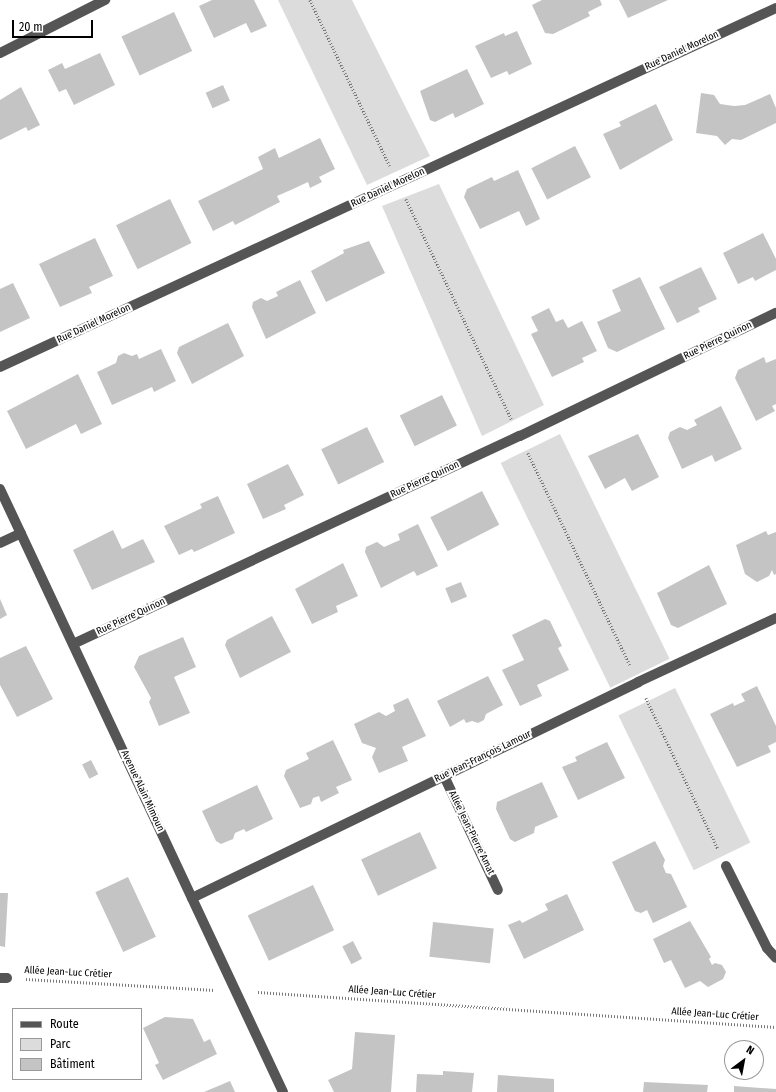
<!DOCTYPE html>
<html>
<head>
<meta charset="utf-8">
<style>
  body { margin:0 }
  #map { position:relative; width:776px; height:1092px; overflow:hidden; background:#fff; font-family:"Fira Sans Condensed",sans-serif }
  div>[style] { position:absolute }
  .green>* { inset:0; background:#dcdcdc; transform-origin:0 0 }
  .building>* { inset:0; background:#c4c4c4; transform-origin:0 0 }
  .path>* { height:2.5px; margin-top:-1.25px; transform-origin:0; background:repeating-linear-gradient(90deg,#777 0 1px,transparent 0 3px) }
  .minor>* { height:10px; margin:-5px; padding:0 5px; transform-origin:5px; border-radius:5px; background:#555 }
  span { translate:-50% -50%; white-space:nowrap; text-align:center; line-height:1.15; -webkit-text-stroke:4px #fff; paint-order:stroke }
  .street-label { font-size:10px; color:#000 }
  .legend { position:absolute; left:12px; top:1008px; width:130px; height:72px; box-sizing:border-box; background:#fff; border:1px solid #999; margin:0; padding:5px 7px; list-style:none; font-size:12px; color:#000 }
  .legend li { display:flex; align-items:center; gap:8px; height:20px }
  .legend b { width:20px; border:1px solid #999 }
  .north { position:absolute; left:724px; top:1040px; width:40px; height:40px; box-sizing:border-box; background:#fff; border:1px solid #999; border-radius:50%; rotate:32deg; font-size:11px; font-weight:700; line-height:16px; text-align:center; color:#000 }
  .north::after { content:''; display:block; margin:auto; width:14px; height:18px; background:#000; clip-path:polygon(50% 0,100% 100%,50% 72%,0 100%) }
  .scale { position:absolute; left:12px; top:20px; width:81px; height:18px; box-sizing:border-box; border:2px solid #000; border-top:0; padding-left:5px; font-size:12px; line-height:14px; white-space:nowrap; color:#000; -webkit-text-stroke:3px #fff; paint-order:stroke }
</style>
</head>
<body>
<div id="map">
  <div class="green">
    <div style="clip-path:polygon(278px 0,352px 0,430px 156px,367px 185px)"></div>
    <div style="clip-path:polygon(439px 184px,544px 405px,482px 436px,382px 206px)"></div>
    <div style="left:560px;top:434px;width:250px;height:66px;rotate:64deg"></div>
    <div style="left:675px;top:688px;width:172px;height:63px;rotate:64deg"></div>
  </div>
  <div class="building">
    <div style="clip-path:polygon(212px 0,254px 0,267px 26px,251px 33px,246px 23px,214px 38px,199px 6px)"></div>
    <div style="clip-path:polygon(542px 0,600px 0,602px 5px,588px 12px,590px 16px,553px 34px,545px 33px,532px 5px)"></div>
    <div style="clip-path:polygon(619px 0,668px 0,628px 18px)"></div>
    <div style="left:174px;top:12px;width:43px;height:58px;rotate:65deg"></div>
    <div style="clip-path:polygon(517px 31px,532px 64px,509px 75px,507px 71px,491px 78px,475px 46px,504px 33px,505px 36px)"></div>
    <div style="clip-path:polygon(100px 53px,115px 85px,74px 105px,66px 89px,59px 92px,48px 70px,62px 63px,65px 69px)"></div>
    <div style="clip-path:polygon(467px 69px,484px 104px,455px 118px,453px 113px,435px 122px,430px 120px,420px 91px)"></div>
    <div style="left:223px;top:85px;width:17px;height:19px;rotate:66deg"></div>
    <div style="clip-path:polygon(21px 87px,40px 125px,28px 131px,26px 127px,0 140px,0 100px)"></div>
    <div style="clip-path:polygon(701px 93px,714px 95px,720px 104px,734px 106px,745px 105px,770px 94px,776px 108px,776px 123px,741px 140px,732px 139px,725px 145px,717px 136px,696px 133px)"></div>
    <div style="clip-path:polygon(656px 104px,673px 140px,620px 170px,603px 134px,621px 126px,619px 122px)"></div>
    <div style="clip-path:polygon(320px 138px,335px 169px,319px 177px,322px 182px,310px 188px,308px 182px,293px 189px,277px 196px,280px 202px,235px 225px,233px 221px,213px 231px,198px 201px,263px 169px,258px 157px,275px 148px,279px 158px)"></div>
    <div style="left:575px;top:146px;width:35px;height:49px;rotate:63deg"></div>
    <div style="clip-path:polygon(518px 170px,540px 219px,526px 226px,519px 211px,480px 229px,464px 197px,467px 189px,492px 177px,494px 181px)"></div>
    <div style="left:170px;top:199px;width:49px;height:60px;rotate:64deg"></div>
    <div style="clip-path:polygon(763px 233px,776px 259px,776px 270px,755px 281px,753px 277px,738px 284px,723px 253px)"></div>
    <div style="clip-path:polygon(95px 238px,113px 276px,89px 287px,92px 293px,60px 307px,39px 264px)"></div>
    <div style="clip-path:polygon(369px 241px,385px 273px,326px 302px,311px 271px,344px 253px,343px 250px)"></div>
    <div style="clip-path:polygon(701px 267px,717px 299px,698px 308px,700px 312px,677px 323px,659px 287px)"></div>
    <div style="clip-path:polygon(640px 277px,665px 329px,617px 352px,608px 348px,597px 322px,621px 311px,612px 290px)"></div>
    <div style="clip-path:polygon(300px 280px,316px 313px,266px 339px,252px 307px,253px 302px,261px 298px,267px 301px,278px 296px,276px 292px)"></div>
    <div style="clip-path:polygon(13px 283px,30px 318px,0 332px,0 289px)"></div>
    <div style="clip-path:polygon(549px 308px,556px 322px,563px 319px,568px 328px,582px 321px,597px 351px,582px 358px,584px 362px,552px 377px,531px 334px,538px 331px,531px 317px)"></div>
    <div style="clip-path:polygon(228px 323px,244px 356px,192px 384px,177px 353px,179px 347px)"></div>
    <div style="clip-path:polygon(161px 349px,176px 381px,154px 392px,152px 387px,112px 405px,97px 372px,116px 363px,118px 356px,124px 353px,132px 356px,137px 354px,139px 359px)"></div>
    <div style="clip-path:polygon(764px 357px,766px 363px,776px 359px,776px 404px,772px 406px,775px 411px,756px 421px,735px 378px,738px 370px)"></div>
    <div style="clip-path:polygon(78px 374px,102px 424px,81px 434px,76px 424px,26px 449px,7px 411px)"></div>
    <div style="left:442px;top:395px;width:34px;height:47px;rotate:64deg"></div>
    <div style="clip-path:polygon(721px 406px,742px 449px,715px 462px,712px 455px,682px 469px,668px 438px,670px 432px,680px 427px,687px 430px,697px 425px,694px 420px)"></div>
    <div style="left:367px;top:427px;width:39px;height:51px;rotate:64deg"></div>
    <div style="clip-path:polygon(638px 434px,659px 477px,632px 491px,625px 478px,605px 489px,588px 456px)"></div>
    <div style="clip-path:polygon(288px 464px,304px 495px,284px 505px,286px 509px,263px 519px,247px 484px)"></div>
    <div style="left:482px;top:491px;width:38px;height:58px;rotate:63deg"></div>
    <div style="clip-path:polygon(218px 496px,235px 533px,201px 549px,194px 552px,192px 549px,179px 555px,164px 526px,202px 508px,200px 504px)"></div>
    <div style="clip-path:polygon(418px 524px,438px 566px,417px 576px,414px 571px,381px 588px,365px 552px,366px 547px,377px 542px,384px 547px,400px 540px,398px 534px)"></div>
    <div style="clip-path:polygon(113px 530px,122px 549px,143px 539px,155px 562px,92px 590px,73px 550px)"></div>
    <div style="clip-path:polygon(766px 531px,768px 535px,776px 532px,776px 574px,774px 575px,772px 570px,769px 576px,757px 582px,745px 574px,736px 545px)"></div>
    <div style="clip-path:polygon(343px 563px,358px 596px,336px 606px,338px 612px,312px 624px,295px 589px)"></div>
    <div style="clip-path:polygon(709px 565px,727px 604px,678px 628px,671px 625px,657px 593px)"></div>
    <div style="left:461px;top:582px;width:16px;height:17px;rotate:68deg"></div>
    <div style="clip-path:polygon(0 599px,7px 615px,0 619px)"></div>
    <div style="clip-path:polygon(272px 616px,291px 652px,240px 678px,225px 645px,227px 640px)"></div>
    <div style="clip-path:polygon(545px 619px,550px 621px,562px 646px,558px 648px,569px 670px,537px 685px,542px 696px,520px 706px,502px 670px,524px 660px,512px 635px)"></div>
    <div style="clip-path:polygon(183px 637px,196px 667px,174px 677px,190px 713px,159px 726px,149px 702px,151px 698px,134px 667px,139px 656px)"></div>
    <div style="clip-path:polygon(26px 646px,53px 699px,17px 717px,0 685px,0 658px)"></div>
    <div style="clip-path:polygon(488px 676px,503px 705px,486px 714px,484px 720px,478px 723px,472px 721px,466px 723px,464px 719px,450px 727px,437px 701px)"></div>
    <div style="clip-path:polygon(757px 686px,776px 726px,776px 742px,768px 746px,771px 752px,737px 767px,710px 714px,733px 703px,734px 706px,745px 701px,741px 694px)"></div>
    <div style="clip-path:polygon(408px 698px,426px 736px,402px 747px,408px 761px,379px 773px,372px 757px,376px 748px,362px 743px,354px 724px,379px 712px,386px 716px,395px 711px,393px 705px)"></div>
    <div style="clip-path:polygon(333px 740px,352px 780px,336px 787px,339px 793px,321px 802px,319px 796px,313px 798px,311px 804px,300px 808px,284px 776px,286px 770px,309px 759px,306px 753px)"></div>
    <div style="clip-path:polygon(607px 742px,625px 778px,578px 800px,562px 767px,577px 761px,575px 757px)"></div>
    <div style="left:91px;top:760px;width:16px;height:10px;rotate:63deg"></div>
    <div style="clip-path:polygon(542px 782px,558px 817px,535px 827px,534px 833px,515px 842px,510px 839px,496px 809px,497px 802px)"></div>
    <div style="clip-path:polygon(257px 785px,273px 819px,246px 832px,244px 829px,235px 833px,233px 839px,221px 844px,216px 841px,202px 811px)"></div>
    <div style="left:420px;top:832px;width:40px;height:65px;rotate:65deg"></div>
    <div style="clip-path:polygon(655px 841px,665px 860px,663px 866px,666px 873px,671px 874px,687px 907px,653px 923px,647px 910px,641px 913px,635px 911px,612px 862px)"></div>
    <div style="left:128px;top:877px;width:66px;height:36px;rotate:65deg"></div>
    <div style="left:313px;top:885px;width:50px;height:72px;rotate:65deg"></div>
    <div style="clip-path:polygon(0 893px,8px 893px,5px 947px,0 946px)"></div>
    <div style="clip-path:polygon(567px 894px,584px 930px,524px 959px,508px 925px,520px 920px,522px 923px,548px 910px,545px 904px)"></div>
    <div style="clip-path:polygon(690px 921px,711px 957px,709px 959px,712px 965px,715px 963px,722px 965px,726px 972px,723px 979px,708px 987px,700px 981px,685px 988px,671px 960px,664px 963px,653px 939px)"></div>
    <div style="left:433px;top:922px;width:61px;height:35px;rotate:6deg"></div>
    <div style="left:353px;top:941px;width:20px;height:12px;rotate:63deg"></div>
    <div style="clip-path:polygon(165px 1017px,193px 1019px,204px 1042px,210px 1039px,217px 1054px,163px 1080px,155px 1065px,159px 1063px,143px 1028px)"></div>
    <div style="clip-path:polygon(355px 1032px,395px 1035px,391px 1092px,334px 1092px,328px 1080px,352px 1069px)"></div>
    <div style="clip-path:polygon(443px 1071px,474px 1073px,472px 1092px,416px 1092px,417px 1074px,443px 1075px)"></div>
    <div style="clip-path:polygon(498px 1075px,554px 1079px,554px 1092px,497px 1092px)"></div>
    <div style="clip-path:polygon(230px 1081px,235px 1092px,204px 1092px)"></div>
    <div style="clip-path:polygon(644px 1082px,708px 1085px,707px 1092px,643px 1092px)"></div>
    <div style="clip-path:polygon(734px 1086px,776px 1089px,776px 1092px,734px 1092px)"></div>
  </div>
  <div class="path">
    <div style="left:310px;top:0;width:184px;rotate:64.3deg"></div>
    <div style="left:406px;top:199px;width:245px;rotate:64.4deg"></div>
    <div style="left:528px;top:453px;width:235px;rotate:64.3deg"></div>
    <div style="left:646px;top:698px;width:167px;rotate:64.5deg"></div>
    <div style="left:26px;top:979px;width:189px;rotate:3.3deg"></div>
    <div style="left:258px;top:992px;width:519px;rotate:3.87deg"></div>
  </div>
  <div class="minor">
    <div style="left:0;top:53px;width:118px;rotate:-26.8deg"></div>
    <div style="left:0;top:367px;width:855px;rotate:-24.83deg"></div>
    <div style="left:0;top:489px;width:666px;rotate:64.86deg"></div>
    <div style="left:0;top:543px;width:23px;rotate:-25deg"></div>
    <div style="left:73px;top:644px;width:493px;rotate:-25deg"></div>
    <div style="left:520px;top:436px;width:284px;rotate:-25.7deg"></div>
    <div style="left:444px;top:776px;width:126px;rotate:64.7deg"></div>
    <div style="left:726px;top:866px;width:92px;rotate:63.4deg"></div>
    <div style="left:767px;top:948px;width:13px;rotate:48deg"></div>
    <div style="left:192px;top:898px;width:496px;rotate:-25.8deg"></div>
    <div style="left:638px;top:682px;width:152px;rotate:-24.9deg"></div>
    <div style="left:0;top:978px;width:7px"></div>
  </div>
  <div class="street-label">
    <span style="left:682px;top:51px;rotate:-25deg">Rue Daniel Morelon</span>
    <span style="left:388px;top:188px;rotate:-25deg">Rue Daniel Morelon</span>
    <span style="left:94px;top:324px;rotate:-25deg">Rue Daniel Morelon</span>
    <span style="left:718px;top:341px;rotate:-26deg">Rue Pierre Quinon</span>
    <span style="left:425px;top:480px;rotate:-25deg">Rue Pierre Quinon</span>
    <span style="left:131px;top:617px;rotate:-25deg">Rue Pierre Quinon</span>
    <span style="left:483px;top:757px;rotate:-26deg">Rue Jean-François Lamour</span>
    <span style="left:142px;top:791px;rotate:65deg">Avenue Alain Mimoun</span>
    <span style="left:471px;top:833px;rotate:64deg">Allée Jean-Pierre Amat</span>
    <span style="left:68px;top:973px;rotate:3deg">Allée Jean-Luc Crétier</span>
    <span style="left:392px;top:993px;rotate:4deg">Allée Jean-Luc Crétier</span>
    <span style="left:715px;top:1015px;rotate:4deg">Allée Jean-Luc Crétier</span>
  </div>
  <ul class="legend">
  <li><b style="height:5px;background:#555"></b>Route</li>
  <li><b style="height:11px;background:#dcdcdc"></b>Parc</li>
  <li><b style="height:11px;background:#c4c4c4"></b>Bâtiment</li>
  </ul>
  <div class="north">N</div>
  <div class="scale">20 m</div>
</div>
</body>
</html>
